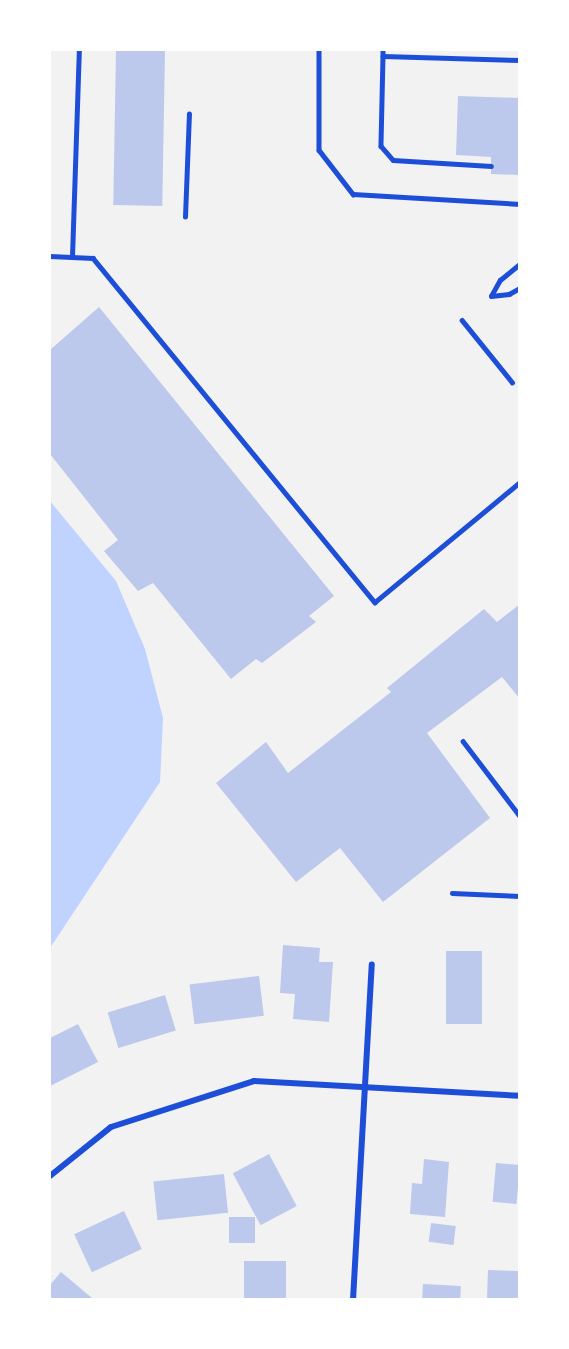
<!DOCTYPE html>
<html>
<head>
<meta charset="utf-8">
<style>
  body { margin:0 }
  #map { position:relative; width:569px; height:1349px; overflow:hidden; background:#f2f2f2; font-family:"Source Sans 3",sans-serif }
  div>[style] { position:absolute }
  .water>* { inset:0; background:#bfd3fe }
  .building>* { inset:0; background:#bdc9ec; transform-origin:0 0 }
  .service>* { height:4.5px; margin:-2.25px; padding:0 2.25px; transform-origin:2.25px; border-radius:2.25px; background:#1d4ed8 }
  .minor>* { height:6px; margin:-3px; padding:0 3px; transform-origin:3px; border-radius:3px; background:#1d4ed8 }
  span { translate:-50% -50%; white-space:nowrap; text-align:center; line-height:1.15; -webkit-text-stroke:6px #fff; paint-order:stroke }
  .frame { position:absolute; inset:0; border:51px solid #fff; pointer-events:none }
</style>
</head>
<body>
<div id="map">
  <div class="water">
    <div style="clip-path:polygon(50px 501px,116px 581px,145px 649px,163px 718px,160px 782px,50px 948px)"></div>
  </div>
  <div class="building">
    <div style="left:165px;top:50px;width:156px;height:49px;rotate:91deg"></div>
    <div style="clip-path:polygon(458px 96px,520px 98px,520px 175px,491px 174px,491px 157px,456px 155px)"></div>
    <div style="clip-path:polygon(99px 307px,334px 596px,309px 616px,316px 622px,262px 663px,256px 659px,231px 679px,153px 583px,138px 591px,104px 551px,118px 540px,50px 454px,50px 350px)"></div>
    <div style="clip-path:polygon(520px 604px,520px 699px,502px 677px,427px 733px,490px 818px,383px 902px,340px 848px,296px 882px,216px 783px,266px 742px,288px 773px,391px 692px,387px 688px,484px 609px,497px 622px)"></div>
    <div style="clip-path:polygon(283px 945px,320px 948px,319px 962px,333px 962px,329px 1022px,293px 1019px,295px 994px,280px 993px)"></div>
    <div style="left:446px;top:951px;width:36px;height:73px"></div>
    <div style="left:259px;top:976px;width:40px;height:70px;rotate:83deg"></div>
    <div style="left:165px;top:995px;width:37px;height:60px;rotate:73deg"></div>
    <div style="clip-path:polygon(78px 1024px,98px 1062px,50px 1086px,50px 1038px)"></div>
    <div style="left:269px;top:1154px;width:59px;height:41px;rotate:62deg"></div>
    <div style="clip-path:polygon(424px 1159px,449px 1162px,445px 1217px,410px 1214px,412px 1183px,422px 1184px)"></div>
    <div style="left:496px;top:1163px;width:24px;height:39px;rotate:5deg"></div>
    <div style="left:224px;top:1174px;width:39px;height:71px;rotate:84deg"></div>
    <div style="left:124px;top:1211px;width:42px;height:55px;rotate:65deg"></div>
    <div style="left:229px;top:1217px;width:26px;height:26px"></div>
    <div style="left:431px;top:1223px;width:25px;height:19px;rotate:7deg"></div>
    <div style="left:244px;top:1261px;width:42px;height:39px"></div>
    <div style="left:488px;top:1270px;width:32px;height:30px;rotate:2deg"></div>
    <div style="clip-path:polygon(61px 1272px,92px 1298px,91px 1300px,50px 1300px,50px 1285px)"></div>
    <div style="left:423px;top:1284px;width:38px;height:16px;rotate:3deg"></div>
  </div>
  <div class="service">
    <div style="left:319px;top:50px;width:100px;rotate:90deg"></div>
    <div style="left:319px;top:150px;width:56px;rotate:52.3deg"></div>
    <div style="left:353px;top:194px;width:167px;rotate:3.4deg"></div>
    <div style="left:383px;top:50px;width:6px;rotate:90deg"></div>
    <div style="left:383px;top:56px;width:137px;rotate:1.7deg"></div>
    <div style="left:383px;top:56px;width:90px;rotate:91.3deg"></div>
    <div style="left:381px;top:146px;width:18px;rotate:49deg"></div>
    <div style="left:393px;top:160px;width:98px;rotate:3.5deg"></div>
    <div style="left:185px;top:217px;width:103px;rotate:-87.8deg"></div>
    <div style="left:50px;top:256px;width:43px;rotate:2.7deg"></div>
    <div style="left:93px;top:258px;width:445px;rotate:50.7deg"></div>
    <div style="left:375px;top:602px;width:188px;rotate:-39.6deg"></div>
    <div style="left:72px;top:257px;width:207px;rotate:-88.1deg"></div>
    <div style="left:491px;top:296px;width:18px;rotate:-61deg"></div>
    <div style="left:500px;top:280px;width:26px;rotate:-39deg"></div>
    <div style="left:491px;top:296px;width:18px;rotate:-6deg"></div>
    <div style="left:509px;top:294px;width:13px;rotate:-29deg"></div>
    <div style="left:462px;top:320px;width:80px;rotate:51.1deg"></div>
    <div style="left:463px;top:741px;width:94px;rotate:52.8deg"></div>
    <div style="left:452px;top:893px;width:68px;rotate:2.5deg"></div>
  </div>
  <div class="minor">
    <div style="left:50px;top:1176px;width:78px;rotate:-38.8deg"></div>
    <div style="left:111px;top:1127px;width:150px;rotate:-17.8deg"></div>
    <div style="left:254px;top:1081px;width:266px;rotate:3.2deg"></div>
    <div style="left:353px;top:1300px;width:336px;rotate:-86.8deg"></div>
  </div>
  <div class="frame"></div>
</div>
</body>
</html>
